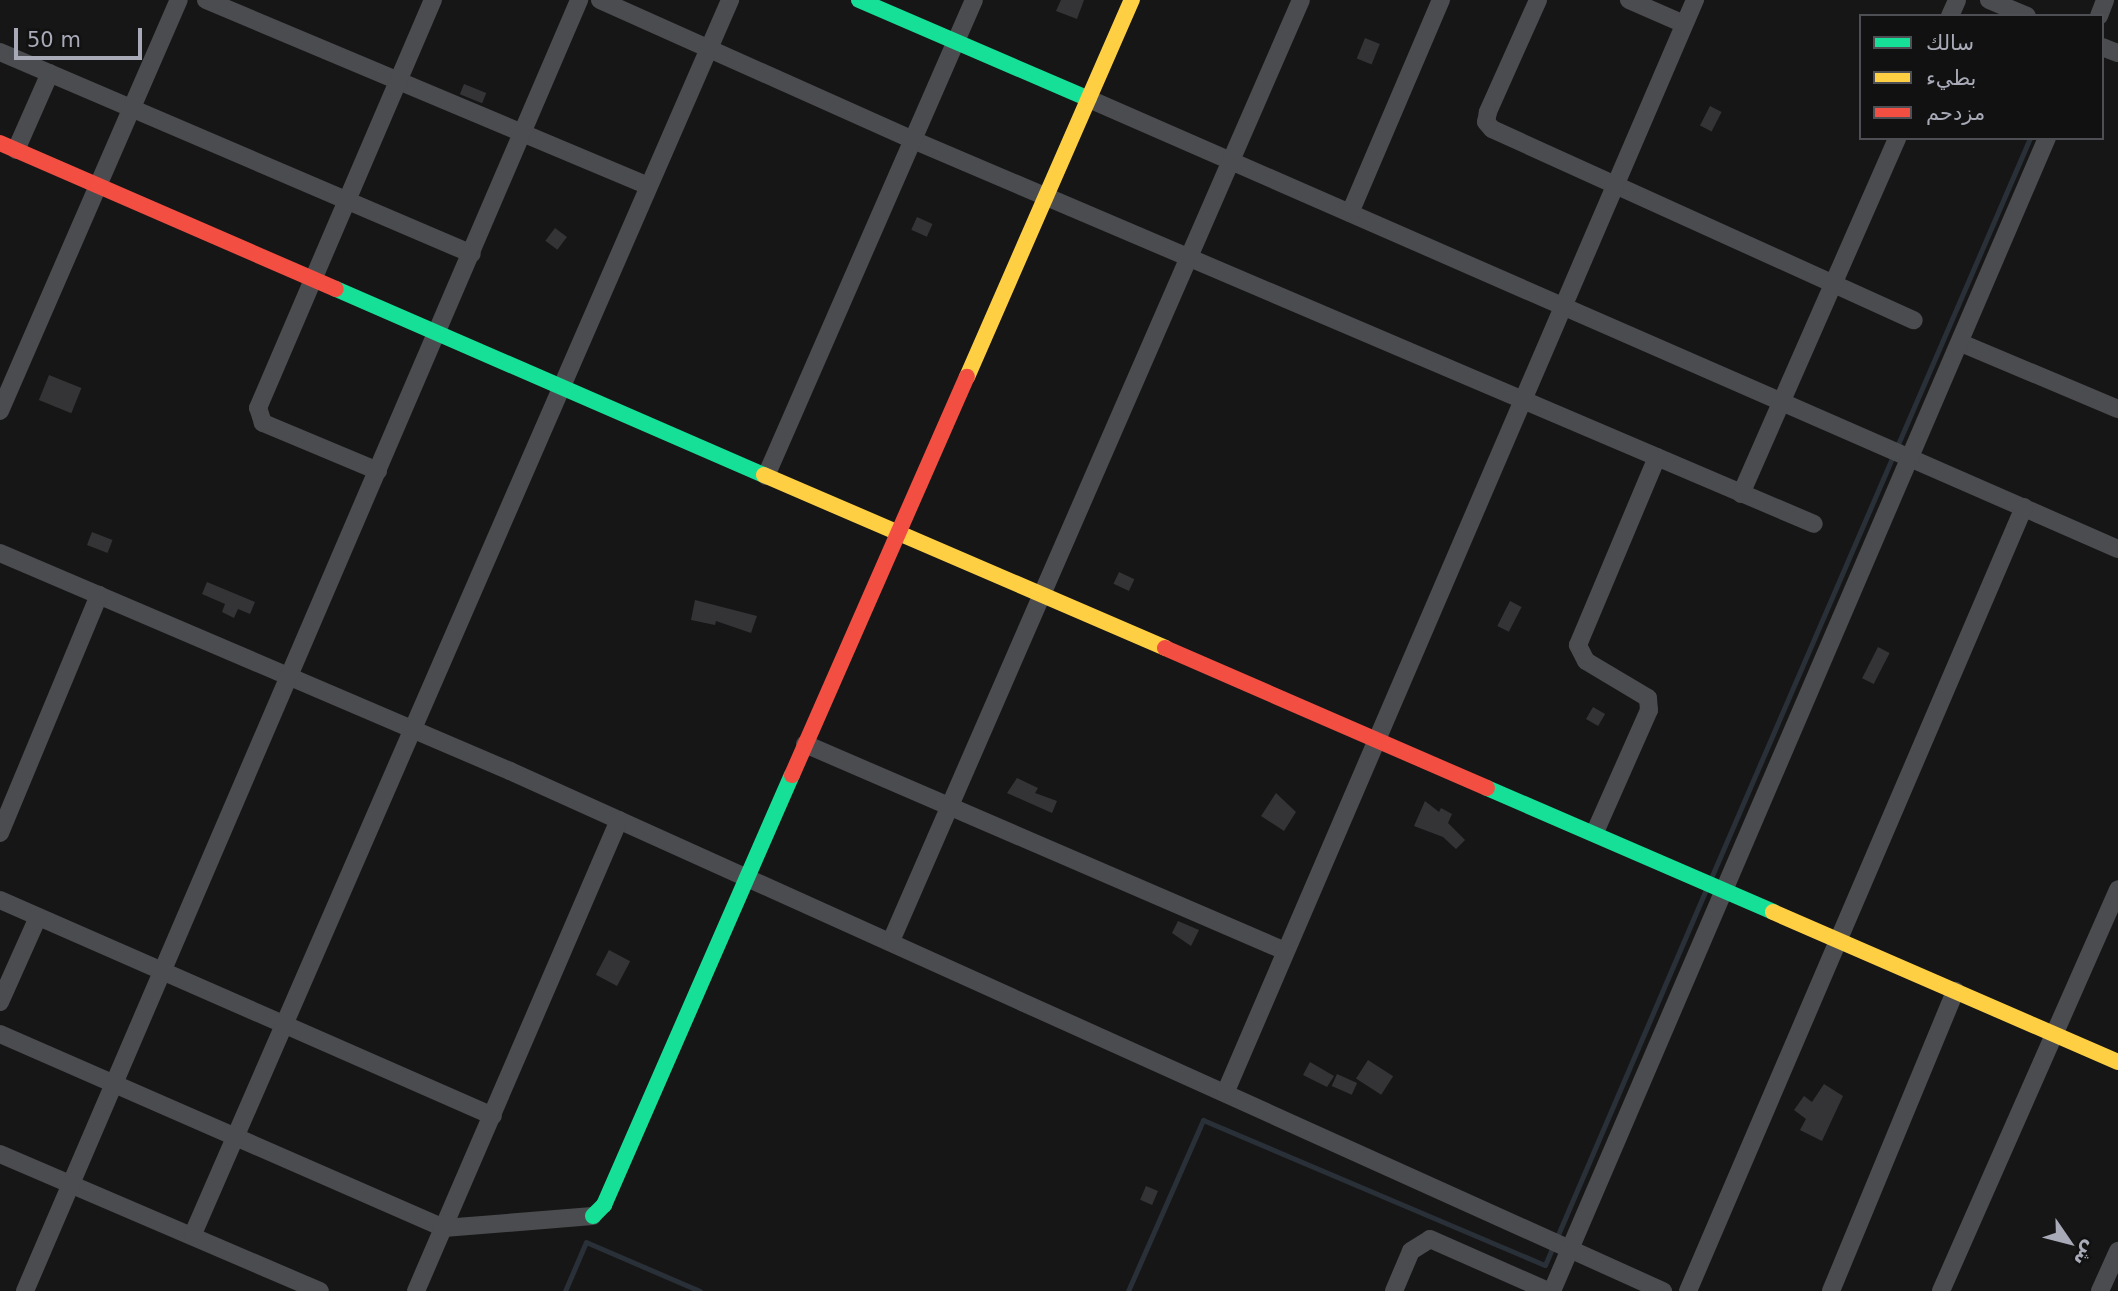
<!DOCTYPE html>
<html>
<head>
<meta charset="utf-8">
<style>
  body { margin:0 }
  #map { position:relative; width:2118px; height:1291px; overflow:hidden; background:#161617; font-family:"DejaVu Sans","Noto Sans Arabic",sans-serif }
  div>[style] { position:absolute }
  .stream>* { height:5px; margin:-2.5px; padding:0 2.5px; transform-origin:2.5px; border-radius:2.5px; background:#2a3038 }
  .building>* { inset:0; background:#343436; transform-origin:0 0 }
  .street>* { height:18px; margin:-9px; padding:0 9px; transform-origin:9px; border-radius:9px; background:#4b4c4f }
  .fast>* { height:16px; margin:-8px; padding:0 8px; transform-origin:8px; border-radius:8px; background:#16e098 }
  .slow>* { height:16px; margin:-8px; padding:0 8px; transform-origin:8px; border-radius:8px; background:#ffcf43 }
  .jam>* { height:16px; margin:-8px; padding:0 8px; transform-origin:8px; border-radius:8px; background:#f24e42 }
  span { translate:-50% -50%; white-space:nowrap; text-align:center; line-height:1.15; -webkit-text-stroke:7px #111112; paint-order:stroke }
  .legend { position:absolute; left:1859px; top:14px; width:245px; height:126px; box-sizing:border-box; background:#111112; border:2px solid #4d4f54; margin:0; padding:9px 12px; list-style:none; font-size:21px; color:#a8abb7 }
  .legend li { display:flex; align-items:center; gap:14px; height:35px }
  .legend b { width:35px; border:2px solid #4d4f54 }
  .north { position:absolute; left:2034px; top:1207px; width:70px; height:70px; -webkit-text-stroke:5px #111112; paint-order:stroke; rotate:125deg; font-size:19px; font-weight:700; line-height:28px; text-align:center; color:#a8abb7 }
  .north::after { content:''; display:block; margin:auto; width:24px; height:32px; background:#a8abb7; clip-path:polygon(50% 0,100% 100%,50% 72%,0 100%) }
  .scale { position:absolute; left:14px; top:28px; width:128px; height:32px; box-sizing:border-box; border:4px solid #a8abb7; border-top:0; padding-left:9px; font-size:21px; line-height:24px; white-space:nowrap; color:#a8abb7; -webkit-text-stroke:5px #111112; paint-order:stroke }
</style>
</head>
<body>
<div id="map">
  <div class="stream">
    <div style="left:1711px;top:878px;width:806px;rotate:-66.68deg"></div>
    <div style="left:565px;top:1291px;width:53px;rotate:-66.8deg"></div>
    <div style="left:586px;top:1242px;width:124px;rotate:23.3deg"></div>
    <div style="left:1128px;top:1291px;width:187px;rotate:-66.3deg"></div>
    <div style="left:1203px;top:1120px;width:371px;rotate:23deg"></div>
    <div style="left:1545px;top:1265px;width:408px;rotate:-66.8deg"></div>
  </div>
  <div class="building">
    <div style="clip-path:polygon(1061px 0,1084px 0,1077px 19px,1056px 11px)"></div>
    <div style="left:1365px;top:38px;width:16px;height:22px;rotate:22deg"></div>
    <div style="left:464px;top:84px;width:24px;height:11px;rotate:22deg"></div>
    <div style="left:1710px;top:106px;width:13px;height:22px;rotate:27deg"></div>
    <div style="left:917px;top:217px;width:17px;height:14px;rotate:24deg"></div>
    <div style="left:555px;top:228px;width:15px;height:16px;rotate:37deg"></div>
    <div style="left:49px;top:375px;width:35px;height:27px;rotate:22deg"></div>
    <div style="left:92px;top:532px;width:22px;height:14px;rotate:21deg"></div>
    <div style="left:1119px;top:572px;width:17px;height:13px;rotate:25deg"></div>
    <div style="clip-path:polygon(207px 582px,255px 602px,250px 614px,238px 609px,234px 618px,222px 612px,225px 604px,202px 594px)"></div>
    <div style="clip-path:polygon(695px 600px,757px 616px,751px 633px,716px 621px,715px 625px,691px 620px)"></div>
    <div style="left:1510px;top:601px;width:13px;height:28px;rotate:27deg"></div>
    <div style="left:1878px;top:647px;width:13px;height:35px;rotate:27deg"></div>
    <div style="left:1593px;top:707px;width:14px;height:14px;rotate:30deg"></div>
    <div style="clip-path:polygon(1017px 778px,1038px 788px,1035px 793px,1057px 801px,1052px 813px,1007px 793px)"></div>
    <div style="clip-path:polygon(1276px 793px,1296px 812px,1284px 831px,1261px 816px)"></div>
    <div style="clip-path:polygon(1425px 801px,1439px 812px,1441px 808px,1452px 814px,1448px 823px,1465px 840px,1456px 849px,1443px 837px,1414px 826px)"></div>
    <div style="clip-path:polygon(1178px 921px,1199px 930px,1191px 946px,1172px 933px)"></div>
    <div style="left:609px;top:950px;width:24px;height:28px;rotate:28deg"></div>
    <div style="left:1368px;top:1060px;width:30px;height:22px;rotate:33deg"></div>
    <div style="clip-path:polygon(1310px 1062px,1334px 1076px,1327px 1087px,1303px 1075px)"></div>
    <div style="left:1337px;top:1074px;width:22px;height:13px;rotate:24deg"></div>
    <div style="clip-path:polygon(1824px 1084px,1843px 1096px,1822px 1141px,1800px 1130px,1806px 1119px,1794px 1110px,1804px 1096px,1812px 1102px)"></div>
    <div style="left:1146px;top:1186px;width:13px;height:15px;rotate:23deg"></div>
  </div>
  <div class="street">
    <div style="left:206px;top:0;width:480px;rotate:22.8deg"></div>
    <div style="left:600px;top:0;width:343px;rotate:24.1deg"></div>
    <div style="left:913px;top:140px;width:979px;rotate:23.08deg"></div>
    <div style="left:1538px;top:0;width:123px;rotate:114.1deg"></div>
    <div style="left:1488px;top:112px;width:10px;rotate:101deg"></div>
    <div style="left:1486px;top:122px;width:9px;rotate:49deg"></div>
    <div style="left:1492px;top:129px;width:463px;rotate:24.4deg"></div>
    <div style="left:1629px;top:0;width:60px;rotate:23.6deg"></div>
    <div style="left:1989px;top:0;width:41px;rotate:22.8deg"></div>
    <div style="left:1950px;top:16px;width:17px;rotate:-66deg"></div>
    <div style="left:2099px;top:16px;width:17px;rotate:-69deg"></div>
    <div style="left:2102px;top:47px;width:17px;rotate:21deg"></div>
    <div style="left:0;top:52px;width:513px;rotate:23.17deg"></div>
    <div style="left:1089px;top:99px;width:1123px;rotate:23.62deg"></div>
    <div style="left:16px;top:150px;width:84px;rotate:-66.2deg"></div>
    <div style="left:1350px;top:213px;width:232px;rotate:-66.9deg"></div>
    <div style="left:1961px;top:343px;width:170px;rotate:22.8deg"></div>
    <div style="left:0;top:411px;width:448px;rotate:-66.5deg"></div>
    <div style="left:378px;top:471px;width:125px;rotate:-157.3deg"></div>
    <div style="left:263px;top:423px;width:16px;rotate:-108deg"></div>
    <div style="left:258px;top:408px;width:444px;rotate:-66.8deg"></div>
    <div style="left:766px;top:476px;width:519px;rotate:-66.4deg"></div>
    <div style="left:1741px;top:494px;width:389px;rotate:-66.3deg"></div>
    <div style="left:0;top:553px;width:555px;rotate:23.14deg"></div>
    <div style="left:510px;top:771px;width:1265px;rotate:24.28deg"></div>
    <div style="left:805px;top:744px;width:523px;rotate:23.33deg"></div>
    <div style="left:1595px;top:832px;width:133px;rotate:-66.1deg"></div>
    <div style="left:1649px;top:710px;width:12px;rotate:-95deg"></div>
    <div style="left:1648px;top:698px;width:72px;rotate:-149.2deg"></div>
    <div style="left:1586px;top:661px;width:18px;rotate:-117deg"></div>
    <div style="left:1578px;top:645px;width:204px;rotate:-67.2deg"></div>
    <div style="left:0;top:833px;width:258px;rotate:-67.4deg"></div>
    <div style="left:0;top:900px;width:538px;rotate:23.66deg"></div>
    <div style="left:891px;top:941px;width:1026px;rotate:-66.46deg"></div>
    <div style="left:0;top:1002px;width:93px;rotate:-65.9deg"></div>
    <div style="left:0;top:1034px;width:485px;rotate:23.6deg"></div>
    <div style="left:444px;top:1228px;width:149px;rotate:-4.6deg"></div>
    <div style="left:1226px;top:1091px;width:1188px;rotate:-66.74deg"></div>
    <div style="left:0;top:1154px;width:348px;rotate:23.2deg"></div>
    <div style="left:193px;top:1234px;width:1346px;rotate:-66.48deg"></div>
    <div style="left:25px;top:1291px;width:1405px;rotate:-66.77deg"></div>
    <div style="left:416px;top:1291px;width:513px;rotate:-66.68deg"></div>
    <div style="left:1394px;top:1291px;width:43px;rotate:-67deg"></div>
    <div style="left:1411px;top:1251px;width:22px;rotate:-32deg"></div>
    <div style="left:1430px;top:1239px;width:129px;rotate:23.8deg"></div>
    <div style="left:1552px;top:1291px;width:1255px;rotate:-66.77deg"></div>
    <div style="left:1688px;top:1291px;width:853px;rotate:-66.8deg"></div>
    <div style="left:1831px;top:1291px;width:325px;rotate:-67.5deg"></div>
    <div style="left:1941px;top:1291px;width:439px;rotate:-66.2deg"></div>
    <div style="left:2100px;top:1291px;width:44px;rotate:-65.8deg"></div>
  </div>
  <div class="fast">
    <div style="left:859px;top:0;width:250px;rotate:23.3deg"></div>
    <div style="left:336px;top:289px;width:467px;rotate:23.5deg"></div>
    <div style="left:1487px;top:788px;width:312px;rotate:23.4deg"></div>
    <div style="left:593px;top:1216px;width:16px;rotate:-45deg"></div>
    <div style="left:604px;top:1205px;width:469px;rotate:-66.4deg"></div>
  </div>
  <div class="slow">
    <div style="left:967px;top:377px;width:412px;rotate:-66.4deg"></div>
    <div style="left:764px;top:475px;width:437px;rotate:23.3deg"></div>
    <div style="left:1773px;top:912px;width:376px;rotate:23.5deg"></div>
  </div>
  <div class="jam">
    <div style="left:0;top:143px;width:366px;rotate:23.5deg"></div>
    <div style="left:1165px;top:648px;width:351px;rotate:23.5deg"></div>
    <div style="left:792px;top:775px;width:435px;rotate:-66.3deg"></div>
  </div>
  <ul class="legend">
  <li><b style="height:9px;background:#16e098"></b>سالك</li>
  <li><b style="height:9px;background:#ffcf43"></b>بطيء</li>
  <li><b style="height:9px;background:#f24e42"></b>مزدحم</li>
  </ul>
  <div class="north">ش</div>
  <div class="scale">50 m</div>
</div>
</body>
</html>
